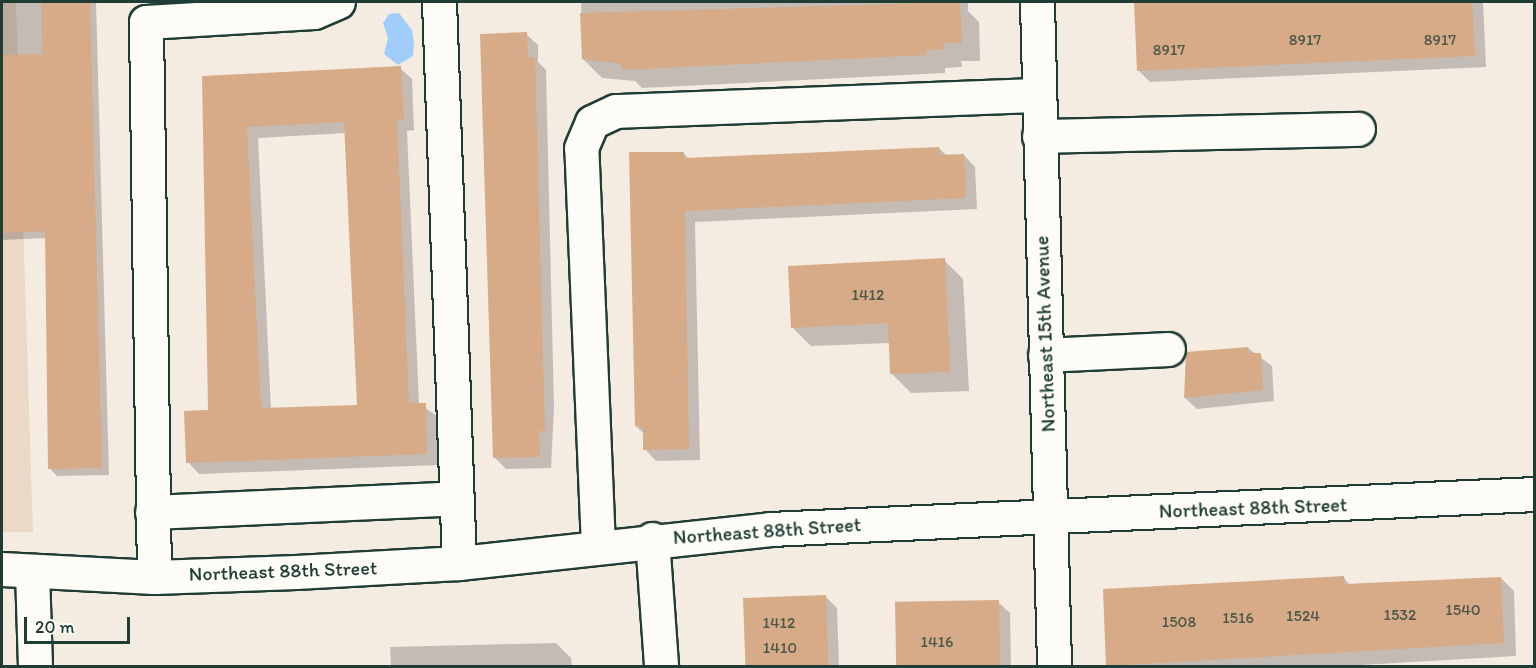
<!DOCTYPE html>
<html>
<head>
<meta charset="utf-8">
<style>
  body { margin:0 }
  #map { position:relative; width:1536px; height:668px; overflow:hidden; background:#f5ece1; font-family:Itim,sans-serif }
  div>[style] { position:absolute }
  .built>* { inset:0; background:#ecd8c6 }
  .water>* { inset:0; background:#a0cdfa }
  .shadow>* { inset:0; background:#0003 }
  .building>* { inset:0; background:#d7aa88; transform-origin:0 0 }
  .roads { filter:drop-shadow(2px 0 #1f3d34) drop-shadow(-2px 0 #1f3d34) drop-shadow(0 2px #1f3d34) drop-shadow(0 -2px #1f3d34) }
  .minor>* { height:33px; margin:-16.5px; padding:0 16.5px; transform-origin:16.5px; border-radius:16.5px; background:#fdfcf7 }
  span { translate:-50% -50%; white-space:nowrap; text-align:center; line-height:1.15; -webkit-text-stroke:6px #fdfcf7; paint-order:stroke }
  .number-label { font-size:16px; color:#4d5849 }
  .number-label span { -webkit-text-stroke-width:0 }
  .street-label { font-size:20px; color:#1f3d34 }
  .frame { position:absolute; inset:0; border:3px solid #1f3d34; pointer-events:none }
  .scale { position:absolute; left:24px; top:617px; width:106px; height:27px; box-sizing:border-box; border:3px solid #1f3d34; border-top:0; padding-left:8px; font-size:18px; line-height:21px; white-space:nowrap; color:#1f3d34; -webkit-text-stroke:4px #fdfcf7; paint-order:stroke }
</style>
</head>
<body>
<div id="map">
  <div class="built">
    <div style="clip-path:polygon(2px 2px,16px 2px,33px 532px,2px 532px)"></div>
  </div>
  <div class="water">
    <div style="clip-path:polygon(399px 13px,412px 30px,414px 44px,413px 56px,398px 65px,384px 54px,388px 38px,383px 23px,389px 14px)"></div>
  </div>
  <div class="shadow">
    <div style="clip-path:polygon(2px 2px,96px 2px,109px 475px,57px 476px,49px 468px,46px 238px,2px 240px)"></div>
    <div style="clip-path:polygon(581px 2px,968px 2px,968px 11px,979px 22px,980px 61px,961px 61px,962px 67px,945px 68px,945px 73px,642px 88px,635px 81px,602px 78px,583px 59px)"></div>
    <div style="clip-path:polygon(1135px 2px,1483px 2px,1486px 67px,1150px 82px,1138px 70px)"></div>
    <div style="clip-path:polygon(526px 34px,538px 45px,538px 62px,546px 70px,554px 407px,551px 468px,506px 469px,494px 457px)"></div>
    <div style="clip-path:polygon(evenodd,400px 68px,412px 79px,414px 130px,407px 131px,419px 404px,436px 415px,438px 465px,199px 474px,188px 462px,210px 412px,203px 77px,400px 68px,346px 133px,358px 406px,271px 409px,258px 138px,346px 133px)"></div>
    <div style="clip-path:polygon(939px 148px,947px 156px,964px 155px,975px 167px,977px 209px,695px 222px,700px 460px,656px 461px,645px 449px,644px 434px,636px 426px,683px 153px,689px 159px)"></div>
    <div style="clip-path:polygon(944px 260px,963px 279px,969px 391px,911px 393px,892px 374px,890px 343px,811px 346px,792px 327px)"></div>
    <div style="clip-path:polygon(1248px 348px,1272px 366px,1274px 401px,1197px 409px,1185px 398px,1187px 353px)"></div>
    <div style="clip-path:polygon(1344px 578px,1350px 585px,1501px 578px,1514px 591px,1516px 656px,1344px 666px,1108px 666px,1104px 590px)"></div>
    <div style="clip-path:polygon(826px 597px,837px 608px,839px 666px,747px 666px,745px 599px)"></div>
    <div style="clip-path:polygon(998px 602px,1010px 613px,1011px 666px,897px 666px,896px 604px)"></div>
    <div style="clip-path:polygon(556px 643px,571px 658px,572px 666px,391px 666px,390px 647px)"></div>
  </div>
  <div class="building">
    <div style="clip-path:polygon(41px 2px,90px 2px,102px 468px,48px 469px,45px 231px,2px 233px,2px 55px,42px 54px)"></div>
    <div style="clip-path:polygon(960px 2px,962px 43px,943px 43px,944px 49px,927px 50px,927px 55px,622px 70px,621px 64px,582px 59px,580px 13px)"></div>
    <div style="clip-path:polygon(1134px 2px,1472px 2px,1475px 56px,1137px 71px)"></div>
    <div style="clip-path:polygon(527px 32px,528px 57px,535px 57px,545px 431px,539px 431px,540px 457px,493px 458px,480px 34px)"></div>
    <div style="clip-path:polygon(evenodd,401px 66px,404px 119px,397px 120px,409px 403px,426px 403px,427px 454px,186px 463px,184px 411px,208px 410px,202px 76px,401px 66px,344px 122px,357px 405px,261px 408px,247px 127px,344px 122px)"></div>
    <div style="clip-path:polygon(939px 147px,940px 155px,964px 154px,966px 198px,685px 211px,689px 449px,643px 450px,643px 427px,635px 426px,629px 152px,684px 152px,684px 158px)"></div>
    <div style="clip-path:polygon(945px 258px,950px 372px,890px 374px,888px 323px,791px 328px,788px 266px)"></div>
    <div style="clip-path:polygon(1248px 347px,1249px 353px,1261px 353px,1263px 390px,1184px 398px,1186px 352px)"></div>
    <div style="clip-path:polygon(1344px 576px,1345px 584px,1501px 577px,1504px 643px,1106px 666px,1103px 589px)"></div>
    <div style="left:826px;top:595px;width:71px;height:83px;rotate:88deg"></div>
    <div style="left:999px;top:600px;width:66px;height:104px;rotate:89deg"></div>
  </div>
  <div class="roads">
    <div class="minor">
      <div style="left:439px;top:2px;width:561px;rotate:87.96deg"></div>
      <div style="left:1037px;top:2px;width:664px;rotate:88.53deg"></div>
      <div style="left:1039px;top:136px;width:319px;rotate:-1.3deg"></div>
      <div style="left:1045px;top:355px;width:123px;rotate:-2.8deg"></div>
      <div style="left:152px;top:512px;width:305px;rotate:-2.6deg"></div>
      <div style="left:652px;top:539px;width:127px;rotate:85.9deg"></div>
      <div style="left:598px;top:546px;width:398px;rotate:-92.4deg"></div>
      <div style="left:581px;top:148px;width:28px;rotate:-67deg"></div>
      <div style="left:592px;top:122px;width:26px;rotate:-25deg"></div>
      <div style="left:616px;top:111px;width:422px;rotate:-2.2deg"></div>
      <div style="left:2px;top:569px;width:152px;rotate:3deg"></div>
      <div style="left:154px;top:577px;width:142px;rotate:-2deg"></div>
      <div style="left:296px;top:572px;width:163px;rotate:-3.2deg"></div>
      <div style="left:459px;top:563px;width:313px;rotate:-6.2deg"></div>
      <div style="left:770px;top:529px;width:765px;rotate:-2.62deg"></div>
      <div style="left:32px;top:571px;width:95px;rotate:88.2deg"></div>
      <div style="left:154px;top:577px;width:555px;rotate:-90.83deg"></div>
      <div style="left:146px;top:22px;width:168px;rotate:-3.4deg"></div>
      <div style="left:314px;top:12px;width:26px;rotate:-23deg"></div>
    </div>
  </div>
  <div class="number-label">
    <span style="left:1305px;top:40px">8917</span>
    <span style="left:1440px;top:40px">8917</span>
    <span style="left:1169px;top:50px">8917</span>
    <span style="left:868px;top:295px">1412</span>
    <span style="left:1463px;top:610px">1540</span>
    <span style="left:1400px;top:615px">1532</span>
    <span style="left:1303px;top:616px">1524</span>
    <span style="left:1238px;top:618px">1516</span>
    <span style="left:1179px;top:622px">1508</span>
    <span style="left:779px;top:623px">1412</span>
    <span style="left:937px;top:642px">1416</span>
    <span style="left:780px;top:648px">1410</span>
  </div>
  <div class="street-label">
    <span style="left:1045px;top:334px;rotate:-92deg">Northeast 15th Avenue</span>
    <span style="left:1253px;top:508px;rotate:-2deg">Northeast 88th Street</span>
    <span style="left:767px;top:531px;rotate:-4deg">Northeast 88th Street</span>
    <span style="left:283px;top:571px;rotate:-2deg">Northeast 88th Street</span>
  </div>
  <div class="frame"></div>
  <div class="scale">20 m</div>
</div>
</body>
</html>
